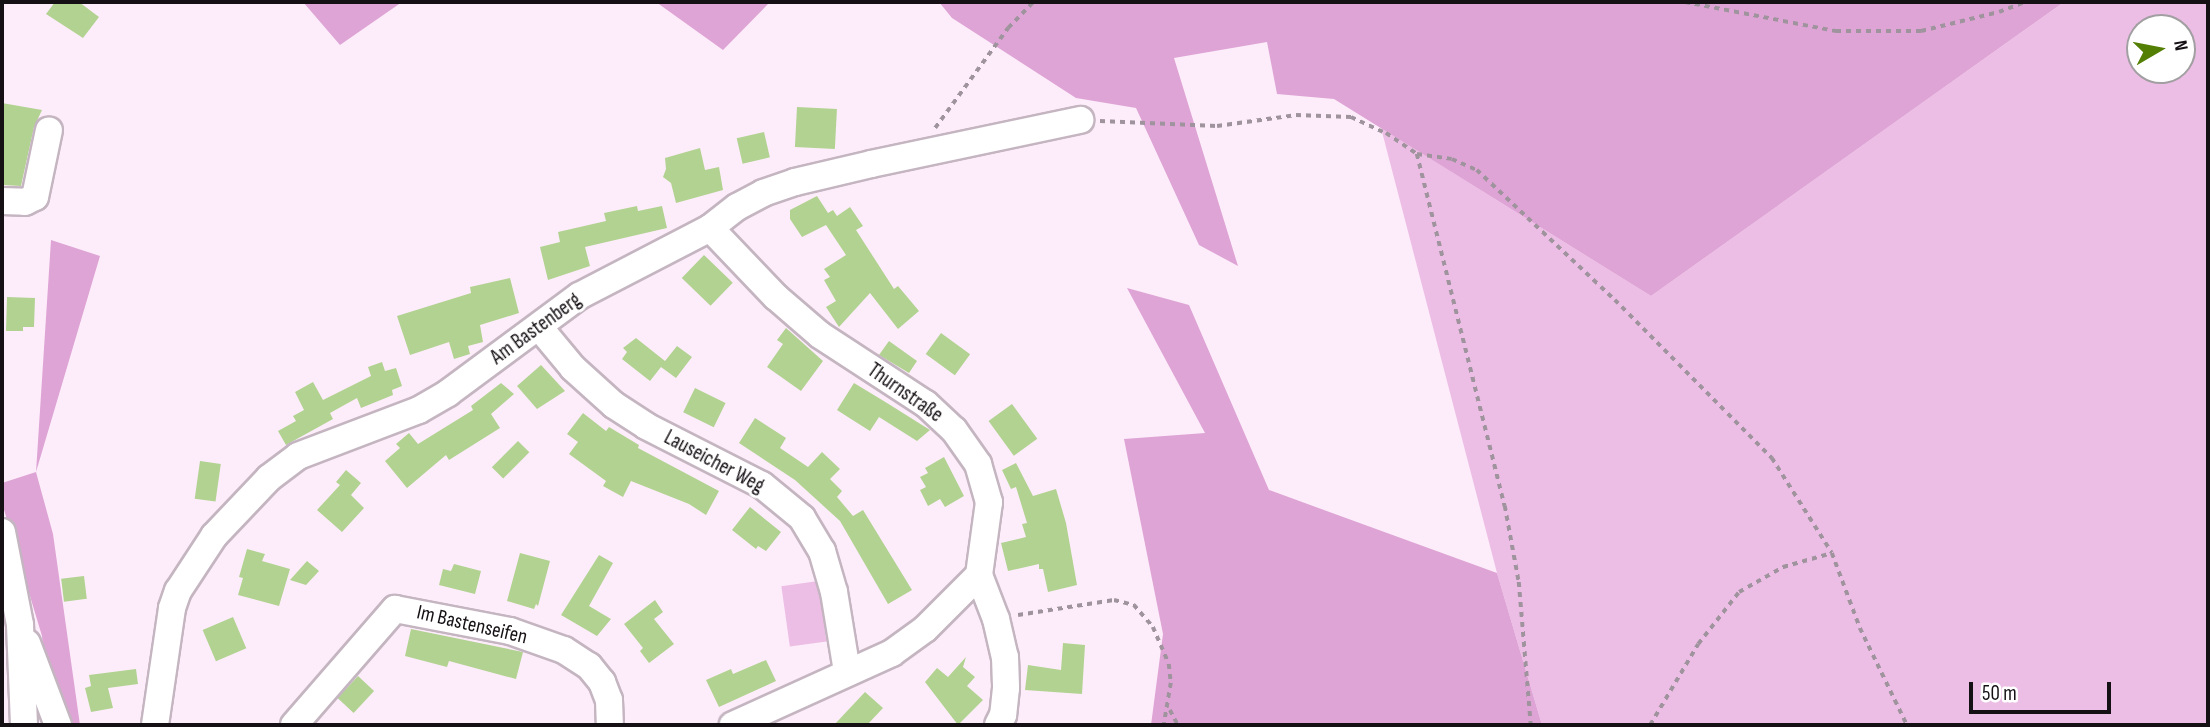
<!DOCTYPE html>
<html>
<head>
<meta charset="utf-8">
<style>
  body { margin:0 }
  #map { position:relative; width:2210px; height:727px; overflow:hidden; background:#fdedfa; font-family:"Sofia Sans Condensed",sans-serif }
  div>[style] { position:absolute }
  .green>* { inset:0; background:#edbee5; transform-origin:0 0 }
  .forest>* { inset:0; background:#dea4d5 }
  .building>* { inset:0; background:#b2d291; transform-origin:0 0 }
  .path>* { height:3.5px; margin-top:-1.75px; transform-origin:0; background:repeating-linear-gradient(90deg,#9f949d 0 5px,transparent 0 10px) }
  .roads { filter:drop-shadow(2px 0 #c4b5c1) drop-shadow(-2px 0 #c4b5c1) drop-shadow(0 2px #c4b5c1) drop-shadow(0 -2px #c4b5c1) }
  .minor>* { height:26px; margin:-13px; padding:0 13px; transform-origin:13px; border-radius:13px; background:#fff }
  span { translate:-50% -50%; white-space:nowrap; text-align:center; line-height:1.15; -webkit-text-stroke:6px #fff; paint-order:stroke }
  .street-label { font-size:21px; color:#151014 }
  .frame { position:absolute; inset:0; border:4px solid #151014; pointer-events:none }
  .north { position:absolute; left:2126px; top:14px; width:70px; height:70px; box-sizing:border-box; background:#fff; border:2px solid #a19fa1; border-radius:50%; rotate:80deg; font-size:19px; font-weight:700; line-height:28px; text-align:center; color:#151014 }
  .north::after { content:''; display:block; margin:auto; width:24px; height:32px; background:#547f05; clip-path:polygon(50% 0,100% 100%,50% 72%,0 100%) }
  .scale { position:absolute; left:1969px; top:682px; width:142px; height:32px; box-sizing:border-box; border:4px solid #151014; border-top:0; padding-left:9px; font-size:21px; line-height:24px; white-space:nowrap; color:#151014; -webkit-text-stroke:5px #fff; paint-order:stroke }
</style>
</head>
<body>
<div id="map">
  <div class="green">
    <div style="clip-path:polygon(evenodd,2064px 2px,2208px 2px,2208px 725px,1542px 725px,1497px 573px,1381px 128px,1651px 296px,2064px 2px,2140px 28px,2182px 28px,2182px 70px,2140px 70px,2140px 28px)"></div>
    <div style="left:818px;top:581px;width:61px;height:37px;rotate:82deg"></div>
  </div>
  <div class="forest">
    <div style="clip-path:polygon(303px 2px,402px 2px,340px 45px)"></div>
    <div style="clip-path:polygon(656px 2px,770px 2px,723px 50px)"></div>
    <div style="clip-path:polygon(939px 2px,2064px 2px,1651px 296px,1334px 99px,1277px 94px,1267px 42px,1174px 58px,1238px 266px,1199px 245px,1136px 108px,1076px 98px,952px 18px)"></div>
    <div style="clip-path:polygon(51px 240px,100px 256px,36px 472px,53px 534px,80px 725px,49px 725px,42px 636px,2px 503px,2px 483px,36px 472px)"></div>
    <div style="clip-path:polygon(1127px 288px,1189px 305px,1269px 490px,1497px 573px,1542px 725px,1151px 725px,1163px 634px,1124px 439px,1205px 433px)"></div>
  </div>
  <div class="building">
    <div style="clip-path:polygon(55px 2px,79px 2px,99px 17px,83px 38px,46px 14px)"></div>
    <div style="clip-path:polygon(2px 103px,42px 110px,34px 127px,21px 186px,2px 185px)"></div>
    <div style="left:797px;top:107px;width:40px;height:40px;rotate:3deg"></div>
    <div style="left:764px;top:132px;width:26px;height:28px;rotate:77deg"></div>
    <div style="clip-path:polygon(700px 148px,705px 170px,719px 167px,723px 190px,676px 203px,671px 183px,663px 177px,666px 169px,665px 158px)"></div>
    <div style="clip-path:polygon(817px 196px,828px 213px,833px 210px,837px 216px,850px 207px,863px 226px,856px 230px,894px 289px,898px 286px,919px 311px,898px 329px,870px 293px,839px 327px,826px 307px,836px 301px,824px 280px,830px 277px,824px 269px,846px 255px,826px 225px,802px 237px,790px 219px,790px 210px)"></div>
    <div style="clip-path:polygon(637px 206px,638px 211px,662px 206px,667px 228px,585px 247px,590px 266px,548px 280px,540px 247px,560px 242px,558px 232px,606px 221px,604px 213px)"></div>
    <div style="left:704px;top:255px;width:40px;height:32px;rotate:44deg"></div>
    <div style="clip-path:polygon(510px 278px,519px 313px,480px 325px,483px 342px,468px 346px,470px 354px,454px 359px,449px 342px,410px 355px,397px 316px,471px 293px,470px 287px)"></div>
    <div style="clip-path:polygon(7px 297px,35px 298px,34px 327px,23px 327px,23px 331px,6px 331px)"></div>
    <div style="clip-path:polygon(786px 328px,823px 361px,801px 391px,767px 367px,783px 344px,777px 340px)"></div>
    <div style="left:941px;top:333px;width:36px;height:26px;rotate:36deg"></div>
    <div style="clip-path:polygon(636px 338px,665px 361px,677px 346px,692px 357px,676px 378px,661px 367px,650px 381px,622px 359px,627px 352px,623px 348px)"></div>
    <div style="clip-path:polygon(889px 341px,917px 361px,909px 373px,879px 355px)"></div>
    <div style="clip-path:polygon(382px 362px,385px 371px,396px 368px,402px 386px,392px 390px,393px 395px,361px 408px,357px 398px,330px 413px,333px 419px,286px 445px,278px 431px,296px 421px,293px 416px,304px 410px,295px 392px,313px 382px,323px 400px,371px 376px,368px 367px)"></div>
    <div style="clip-path:polygon(541px 365px,565px 391px,537px 409px,517px 386px)"></div>
    <div style="clip-path:polygon(501px 383px,514px 394px,491px 414px,500px 428px,449px 460px,446px 455px,407px 488px,385px 461px,400px 448px,396px 444px,409px 433px,418px 444px,473px 410px,471px 406px)"></div>
    <div style="clip-path:polygon(854px 383px,887px 403px,930px 430px,917px 441px,879px 417px,870px 431px,851px 419px,837px 410px)"></div>
    <div style="left:695px;top:388px;width:34px;height:27px;rotate:26deg"></div>
    <div style="left:1012px;top:404px;width:43px;height:29px;rotate:54deg"></div>
    <div style="clip-path:polygon(583px 413px,606px 431px,609px 427px,639px 445px,638px 448px,719px 491px,706px 515px,689px 504px,631px 481px,623px 497px,603px 486px,606px 481px,569px 454px,578px 442px,567px 434px)"></div>
    <div style="clip-path:polygon(755px 418px,786px 438px,780px 448px,808px 467px,822px 452px,840px 469px,830px 479px,842px 491px,837px 497px,853px 516px,863px 510px,912px 590px,888px 604px,840px 521px,795px 480px,739px 443px)"></div>
    <div style="left:518px;top:441px;width:16px;height:37px;rotate:45deg"></div>
    <div style="clip-path:polygon(944px 457px,964px 496px,945px 507px,940px 499px,928px 506px,920px 490px,926px 487px,920px 477px,928px 473px,925px 468px)"></div>
    <div style="left:200px;top:461px;width:21px;height:38px;rotate:8deg"></div>
    <div style="clip-path:polygon(1016px 463px,1033px 496px,1056px 489px,1066px 523px,1077px 585px,1048px 592px,1043px 569px,1039px 569px,1039px 564px,1008px 571px,1001px 543px,1026px 537px,1022px 524px,1027px 523px,1016px 487px,1011px 489px,1002px 470px)"></div>
    <div style="clip-path:polygon(346px 470px,361px 483px,351px 495px,364px 508px,342px 532px,317px 510px,340px 485px,336px 482px)"></div>
    <div style="clip-path:polygon(750px 507px,781px 532px,766px 551px,758px 546px,756px 549px,732px 530px)"></div>
    <div style="clip-path:polygon(247px 549px,265px 554px,262px 561px,290px 569px,279px 606px,238px 595px,243px 578px,239px 577px)"></div>
    <div style="clip-path:polygon(520px 553px,550px 561px,538px 606px,536px 604px,534px 609px,507px 601px)"></div>
    <div style="clip-path:polygon(599px 555px,613px 563px,589px 606px,611px 619px,597px 636px,561px 615px)"></div>
    <div style="clip-path:polygon(307px 561px,319px 571px,306px 585px,290px 580px)"></div>
    <div style="clip-path:polygon(454px 564px,481px 571px,475px 594px,439px 585px,443px 569px,451px 571px)"></div>
    <div style="left:84px;top:576px;width:23px;height:23px;rotate:83deg"></div>
    <div style="clip-path:polygon(655px 600px,663px 612px,654px 619px,674px 644px,649px 663px,640px 651px,643px 648px,624px 624px)"></div>
    <div style="left:233px;top:617px;width:34px;height:33px;rotate:67deg"></div>
    <div style="clip-path:polygon(411px 629px,523px 652px,516px 679px,449px 661px,447px 667px,405px 656px)"></div>
    <div style="clip-path:polygon(1063px 643px,1085px 645px,1082px 694px,1025px 690px,1028px 665px,1061px 670px)"></div>
    <div style="clip-path:polygon(966px 657px,963px 667px,975px 677px,967px 686px,983px 700px,958px 725px,925px 682px,937px 668px,948px 677px)"></div>
    <div style="clip-path:polygon(766px 660px,776px 681px,719px 707px,706px 680px,731px 669px,733px 674px)"></div>
    <div style="clip-path:polygon(136px 669px,138px 684px,108px 688px,113px 708px,91px 712px,85px 688px,91px 686px,89px 675px)"></div>
    <div style="left:358px;top:676px;width:22px;height:30px;rotate:43deg"></div>
    <div style="clip-path:polygon(865px 692px,883px 708px,867px 725px,834px 725px)"></div>
  </div>
  <div class="path">
    <div style="left:1685px;top:2px;width:154px;rotate:10.9deg"></div>
    <div style="left:1836px;top:31px;width:85px"></div>
    <div style="left:1921px;top:31px;width:80px;rotate:-13.7deg"></div>
    <div style="left:1999px;top:12px;width:28px;rotate:-21deg"></div>
    <div style="left:1100px;top:121px;width:117px;rotate:2.4deg"></div>
    <div style="left:1217px;top:126px;width:80px;rotate:-7.9deg"></div>
    <div style="left:1296px;top:115px;width:55px;rotate:2.1deg"></div>
    <div style="left:1351px;top:117px;width:38px;rotate:25deg"></div>
    <div style="left:1386px;top:133px;width:37px;rotate:34deg"></div>
    <div style="left:1417px;top:154px;width:35px;rotate:8deg"></div>
    <div style="left:1452px;top:159px;width:27px;rotate:24deg"></div>
    <div style="left:1477px;top:170px;width:190px;rotate:43.3deg"></div>
    <div style="left:1615px;top:300px;width:223px;rotate:45.2deg"></div>
    <div style="left:1772px;top:458px;width:112px;rotate:57.7deg"></div>
    <div style="left:1832px;top:553px;width:80px;rotate:69.5deg"></div>
    <div style="left:1860px;top:628px;width:108px;rotate:64.1deg"></div>
    <div style="left:935px;top:128px;width:124px;rotate:-53.9deg"></div>
    <div style="left:1008px;top:28px;width:36px;rotate:-46deg"></div>
    <div style="left:1417px;top:154px;width:363px;rotate:76deg"></div>
    <div style="left:1505px;top:506px;width:77px;rotate:79.6deg"></div>
    <div style="left:1519px;top:582px;width:144px;rotate:85.2deg"></div>
    <div style="left:1018px;top:615px;width:97px;rotate:-8.9deg"></div>
    <div style="left:1114px;top:600px;width:21px;rotate:14deg"></div>
    <div style="left:1134px;top:605px;width:29px;rotate:49deg"></div>
    <div style="left:1153px;top:627px;width:40px;rotate:66.6deg"></div>
    <div style="left:1169px;top:664px;width:19px;rotate:84deg"></div>
    <div style="left:1171px;top:683px;width:43px;rotate:99.5deg"></div>
    <div style="left:1170px;top:710px;width:17px;rotate:62deg"></div>
    <div style="left:1650px;top:725px;width:94px;rotate:-59.3deg"></div>
    <div style="left:1698px;top:644px;width:66px;rotate:-51.7deg"></div>
    <div style="left:1739px;top:592px;width:51px;rotate:-29.6deg"></div>
    <div style="left:1783px;top:567px;width:51px;rotate:-15.9deg"></div>
  </div>
  <div class="roads">
    <div class="minor">
      <div style="left:2px;top:201px;width:23px;rotate:2deg"></div>
      <div style="left:25px;top:202px;width:11px;rotate:-27deg"></div>
      <div style="left:35px;top:197px;width:68px;rotate:-78.2deg"></div>
      <div style="left:710px;top:228px;width:95px;rotate:46.3deg"></div>
      <div style="left:776px;top:297px;width:58px;rotate:40.8deg"></div>
      <div style="left:820px;top:335px;width:126px;rotate:33.1deg"></div>
      <div style="left:926px;top:404px;width:38px;rotate:43deg"></div>
      <div style="left:954px;top:430px;width:42px;rotate:54.8deg"></div>
      <div style="left:978px;top:464px;width:40px;rotate:74deg"></div>
      <div style="left:989px;top:502px;width:74px;rotate:97.8deg"></div>
      <div style="left:979px;top:575px;width:76px;rotate:135deg"></div>
      <div style="left:925px;top:629px;width:41px;rotate:144deg"></div>
      <div style="left:892px;top:653px;width:175px;rotate:155.6deg"></div>
      <div style="left:539px;top:327px;width:53px;rotate:50.3deg"></div>
      <div style="left:573px;top:368px;width:55px;rotate:42.1deg"></div>
      <div style="left:614px;top:405px;width:38px;rotate:33deg"></div>
      <div style="left:646px;top:426px;width:130px;rotate:27deg"></div>
      <div style="left:762px;top:485px;width:52px;rotate:39.5deg"></div>
      <div style="left:802px;top:518px;width:39px;rotate:59deg"></div>
      <div style="left:822px;top:551px;width:43px;rotate:73.7deg"></div>
      <div style="left:834px;top:592px;width:80px;rotate:80.7deg"></div>
      <div style="left:2px;top:532px;width:95px;rotate:79deg"></div>
      <div style="left:20px;top:625px;width:100px;rotate:87.7deg"></div>
      <div style="left:979px;top:575px;width:47px;rotate:68.9deg"></div>
      <div style="left:996px;top:619px;width:39px;rotate:77deg"></div>
      <div style="left:1005px;top:657px;width:31px;rotate:88deg"></div>
      <div style="left:1006px;top:688px;width:27px;rotate:96deg"></div>
      <div style="left:1003px;top:715px;width:11px;rotate:117deg"></div>
      <div style="left:27px;top:643px;width:88px;rotate:69.3deg"></div>
      <div style="left:155px;top:725px;width:118px;rotate:-81.7deg"></div>
      <div style="left:172px;top:608px;width:18px;rotate:-71deg"></div>
      <div style="left:178px;top:591px;width:66px;rotate:-56.8deg"></div>
      <div style="left:214px;top:536px;width:80px;rotate:-46.5deg"></div>
      <div style="left:269px;top:478px;width:36px;rotate:-37deg"></div>
      <div style="left:298px;top:456px;width:129px;rotate:-20.8deg"></div>
      <div style="left:419px;top:410px;width:34px;rotate:-30deg"></div>
      <div style="left:448px;top:393px;width:163px;rotate:-36.5deg"></div>
      <div style="left:579px;top:296px;width:148px;rotate:-27.4deg"></div>
      <div style="left:710px;top:228px;width:34px;rotate:-38deg"></div>
      <div style="left:737px;top:207px;width:30px;rotate:-28deg"></div>
      <div style="left:763px;top:193px;width:34px;rotate:-19deg"></div>
      <div style="left:795px;top:182px;width:78px;rotate:-13.3deg"></div>
      <div style="left:871px;top:164px;width:214px;rotate:-11.9deg"></div>
      <div style="left:294px;top:725px;width:154px;rotate:-49deg"></div>
      <div style="left:395px;top:609px;width:117px;rotate:10.8deg"></div>
      <div style="left:510px;top:631px;width:57px;rotate:19.4deg"></div>
      <div style="left:564px;top:650px;width:30px;rotate:33deg"></div>
      <div style="left:589px;top:666px;width:21px;rotate:51deg"></div>
      <div style="left:602px;top:682px;width:19px;rotate:69deg"></div>
      <div style="left:609px;top:700px;width:25px;rotate:88deg"></div>
    </div>
  </div>
  <div class="street-label">
    <span style="left:536px;top:329px;rotate:-36deg">Am Bastenberg</span>
    <span style="left:905px;top:393px;rotate:35deg">Thurnstraße</span>
    <span style="left:714px;top:462px;rotate:28deg">Lauseicher Weg</span>
    <span style="left:472px;top:625px;rotate:13deg">Im Bastenseifen</span>
  </div>
  <div class="frame"></div>
  <div class="north">N</div>
  <div class="scale">50 m</div>
</div>
</body>
</html>
